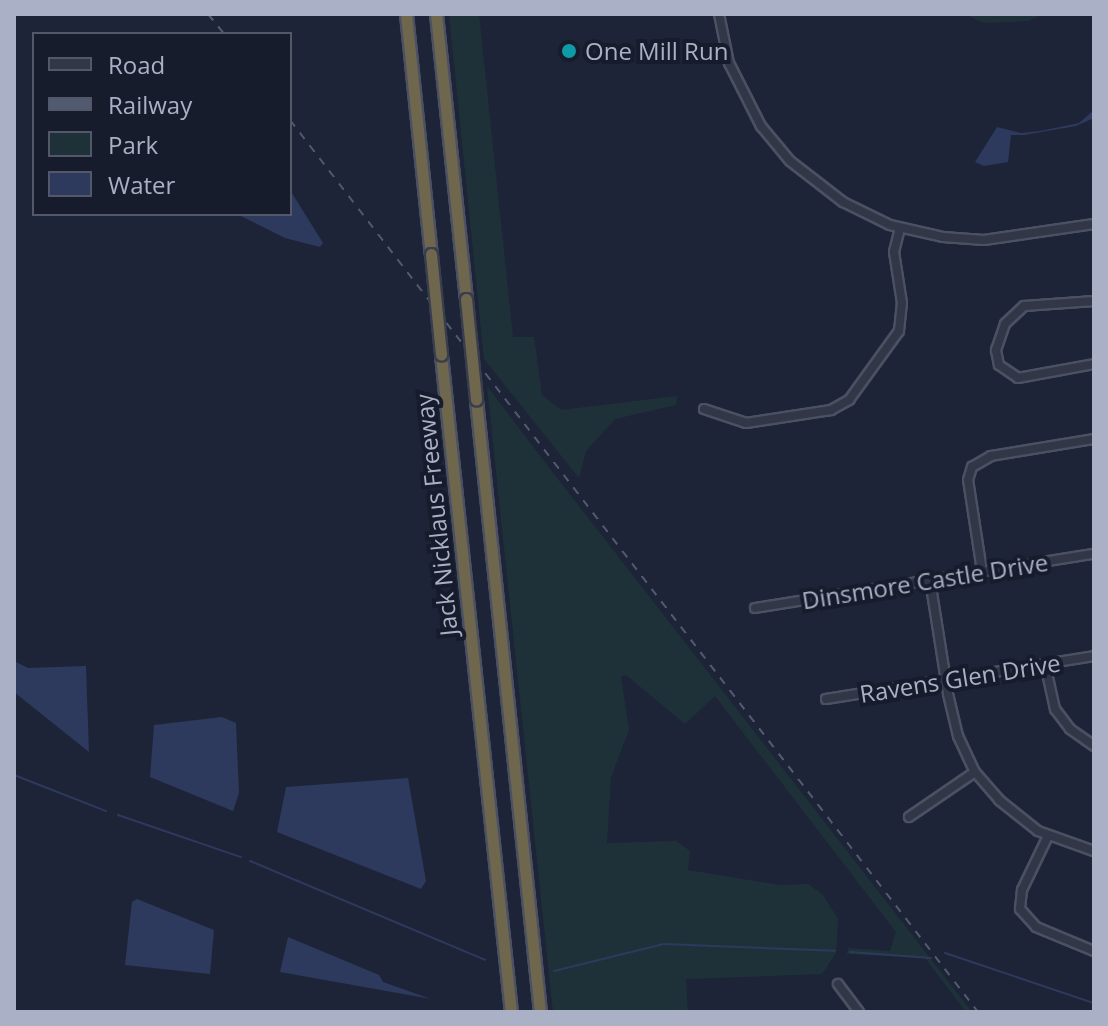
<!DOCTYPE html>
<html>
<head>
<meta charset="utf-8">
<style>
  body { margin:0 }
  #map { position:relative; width:1108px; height:1026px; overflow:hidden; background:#1d2437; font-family:"Open Sans",sans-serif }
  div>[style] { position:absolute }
  .green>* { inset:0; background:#1f3138 }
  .water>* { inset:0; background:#2d3a5d }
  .stream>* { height:2px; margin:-1px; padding:0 1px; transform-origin:1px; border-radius:1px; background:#2d3a5d }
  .roads { filter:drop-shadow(2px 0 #4b5163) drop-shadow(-2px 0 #4b5163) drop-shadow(0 2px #4b5163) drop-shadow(0 -2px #4b5163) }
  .minor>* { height:8px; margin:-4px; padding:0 4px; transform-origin:4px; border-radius:4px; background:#313747 }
  .highway>* { height:11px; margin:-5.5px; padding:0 5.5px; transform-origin:5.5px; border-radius:5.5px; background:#6e664d }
  .rail>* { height:2px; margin-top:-1px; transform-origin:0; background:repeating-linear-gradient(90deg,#525a6f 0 8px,transparent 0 16px) }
  .bridges { filter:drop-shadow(2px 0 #393e4f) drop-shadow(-2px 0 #393e4f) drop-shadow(0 2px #393e4f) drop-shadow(0 -2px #393e4f) }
  .highway-bridge>* { height:11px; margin:-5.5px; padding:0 5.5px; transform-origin:5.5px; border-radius:5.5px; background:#6e664d }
  .dots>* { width:22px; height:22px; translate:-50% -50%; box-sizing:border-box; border:4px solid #171c2c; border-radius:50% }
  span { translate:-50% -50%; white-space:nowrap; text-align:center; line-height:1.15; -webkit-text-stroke:8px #171c2c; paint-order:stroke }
  .poi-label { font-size:24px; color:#aab0c5 }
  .left { translate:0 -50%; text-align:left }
  .street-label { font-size:24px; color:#aab0c5 }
  .frame { position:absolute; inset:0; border:16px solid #aab0c5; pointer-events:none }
  .legend { position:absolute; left:32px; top:32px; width:260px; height:184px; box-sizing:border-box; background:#171c2c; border:2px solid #525769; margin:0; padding:10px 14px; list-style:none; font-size:24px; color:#aab0c5 }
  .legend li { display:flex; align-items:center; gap:16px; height:40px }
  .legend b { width:40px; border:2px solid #525769 }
</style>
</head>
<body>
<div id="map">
  <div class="green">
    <div style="clip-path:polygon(449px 14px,479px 14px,513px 337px,534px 337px,542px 395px,561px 410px,677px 396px,676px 405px,615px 419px,586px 451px,579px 478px,484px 359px)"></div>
    <div style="clip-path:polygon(964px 14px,1044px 14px,1028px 21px,984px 23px)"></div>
    <div style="clip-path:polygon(487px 386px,547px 465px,972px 1012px,966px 1012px,925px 958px,847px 954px,848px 948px,890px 951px,896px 932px,715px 696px,685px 724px,626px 675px,621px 676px,629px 730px,611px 777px,607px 843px,676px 841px,690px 851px,688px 870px,780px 885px,808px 884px,822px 894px,838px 919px,836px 953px,822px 974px,686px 979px,688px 1012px,553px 1012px)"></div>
  </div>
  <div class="water">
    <div style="clip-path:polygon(1094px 110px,1094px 118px,1076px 126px,1024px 135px,1011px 135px,1008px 162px,984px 166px,975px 162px,997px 127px,1021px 133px,1040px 131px,1079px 123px)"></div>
    <div style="clip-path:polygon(290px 190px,323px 243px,320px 247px,285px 238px,237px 214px,290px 214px)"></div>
    <div style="clip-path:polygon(14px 661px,28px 668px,86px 666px,89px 752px,14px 692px)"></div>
    <div style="clip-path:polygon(222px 717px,236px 723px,239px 793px,233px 811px,150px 777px,154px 725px)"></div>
    <div style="clip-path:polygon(408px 778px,426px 881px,421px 889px,277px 832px,286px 787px)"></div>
    <div style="clip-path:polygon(137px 899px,214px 930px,210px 974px,125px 965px,132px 902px)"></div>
    <div style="clip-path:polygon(288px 937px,379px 975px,383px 982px,431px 999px,280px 972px)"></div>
  </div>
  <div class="stream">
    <div style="left:14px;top:775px;width:99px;rotate:21.4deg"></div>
    <div style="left:118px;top:815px;width:130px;rotate:18.9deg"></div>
    <div style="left:250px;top:861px;width:255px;rotate:22.8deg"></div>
    <div style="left:850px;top:952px;width:81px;rotate:4.2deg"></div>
    <div style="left:945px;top:953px;width:157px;rotate:18.6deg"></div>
    <div style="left:554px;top:971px;width:113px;rotate:-13.8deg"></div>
    <div style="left:664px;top:944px;width:171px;rotate:2.3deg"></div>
  </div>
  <div class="roads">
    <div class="minor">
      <div style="left:719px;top:14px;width:50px;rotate:78.5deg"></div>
      <div style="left:729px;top:63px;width:71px;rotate:63.1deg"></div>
      <div style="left:761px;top:126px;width:45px;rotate:50.4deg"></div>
      <div style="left:790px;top:161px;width:67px;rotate:37.7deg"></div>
      <div style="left:843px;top:202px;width:52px;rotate:26.1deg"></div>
      <div style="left:890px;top:225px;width:54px;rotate:12.8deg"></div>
      <div style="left:943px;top:237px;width:41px;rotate:4.2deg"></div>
      <div style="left:984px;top:240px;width:111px;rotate:-8.3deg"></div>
      <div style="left:1094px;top:301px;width:70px;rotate:175.9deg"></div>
      <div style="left:1024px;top:306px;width:26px;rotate:137deg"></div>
      <div style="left:1005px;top:324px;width:28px;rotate:109deg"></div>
      <div style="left:996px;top:350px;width:15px;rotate:79deg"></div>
      <div style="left:999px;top:365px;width:23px;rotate:34deg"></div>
      <div style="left:1018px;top:378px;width:77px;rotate:-10.4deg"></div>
      <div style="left:704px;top:409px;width:44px;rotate:18.4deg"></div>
      <div style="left:746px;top:423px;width:86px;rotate:-8.7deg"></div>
      <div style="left:831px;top:410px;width:21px;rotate:-29deg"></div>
      <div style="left:849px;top:400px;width:85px;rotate:-54.1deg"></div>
      <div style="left:899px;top:331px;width:28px;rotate:-84deg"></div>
      <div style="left:902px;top:303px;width:52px;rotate:-98.9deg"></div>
      <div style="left:894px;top:252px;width:25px;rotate:-76deg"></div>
      <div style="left:982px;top:571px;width:92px;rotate:-98.7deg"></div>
      <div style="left:968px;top:480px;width:14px;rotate:-73deg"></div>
      <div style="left:972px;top:467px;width:22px;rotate:-30deg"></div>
      <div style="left:991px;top:456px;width:104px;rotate:-9.4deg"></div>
      <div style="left:930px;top:580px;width:115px;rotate:81deg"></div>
      <div style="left:948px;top:694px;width:43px;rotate:76.6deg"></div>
      <div style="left:958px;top:736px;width:40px;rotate:65deg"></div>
      <div style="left:975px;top:772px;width:37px;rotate:49deg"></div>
      <div style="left:999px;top:800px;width:50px;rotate:38.5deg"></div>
      <div style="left:1038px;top:831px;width:59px;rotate:19.7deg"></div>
      <div style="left:755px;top:608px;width:343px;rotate:-9.1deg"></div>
      <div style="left:1045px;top:664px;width:46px;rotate:77.5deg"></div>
      <div style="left:1055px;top:709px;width:25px;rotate:53deg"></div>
      <div style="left:1070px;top:729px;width:29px;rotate:35deg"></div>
      <div style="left:826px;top:699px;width:271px;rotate:-9.1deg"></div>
      <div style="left:909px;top:817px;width:80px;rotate:-34.3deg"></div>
      <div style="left:1048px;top:836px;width:60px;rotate:115.7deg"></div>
      <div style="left:1022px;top:890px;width:19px;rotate:96deg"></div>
      <div style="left:1020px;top:909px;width:24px;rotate:48deg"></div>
      <div style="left:1036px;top:927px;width:63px;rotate:22.5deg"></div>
      <div style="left:838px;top:984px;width:35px;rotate:53deg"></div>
    </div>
    <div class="highway">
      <div style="left:406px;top:14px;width:241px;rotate:84.1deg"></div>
      <div style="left:436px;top:14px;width:287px;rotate:84deg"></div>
      <div style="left:441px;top:355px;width:661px;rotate:83.92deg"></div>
      <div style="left:476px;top:400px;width:615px;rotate:84.03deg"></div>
    </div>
  </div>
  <div class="rail">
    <div style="left:208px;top:14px;width:26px;rotate:51deg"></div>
    <div style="left:290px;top:120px;width:1127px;rotate:52.36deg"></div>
  </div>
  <div class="bridges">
    <div class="highway-bridge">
      <div style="left:431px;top:254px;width:101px;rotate:84.3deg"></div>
      <div style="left:466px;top:299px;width:101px;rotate:84.3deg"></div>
    </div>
  </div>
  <div class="dots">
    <div style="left:569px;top:51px;background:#0f9aa8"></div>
  </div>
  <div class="poi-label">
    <span class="left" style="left:585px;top:51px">One Mill Run</span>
  </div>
  <div class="street-label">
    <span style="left:436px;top:515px;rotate:-96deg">Jack Nicklaus Freeway</span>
    <span style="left:925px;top:581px;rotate:-9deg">Dinsmore Castle Drive</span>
    <span style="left:960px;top:678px;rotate:-9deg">Ravens Glen Drive</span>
  </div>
  <div class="frame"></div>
  <ul class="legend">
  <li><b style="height:10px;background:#313747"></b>Road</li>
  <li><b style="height:10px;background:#525a6f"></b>Railway</li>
  <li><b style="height:22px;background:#1f3138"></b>Park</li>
  <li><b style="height:22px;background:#2d3a5d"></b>Water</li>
  </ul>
</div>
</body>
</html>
